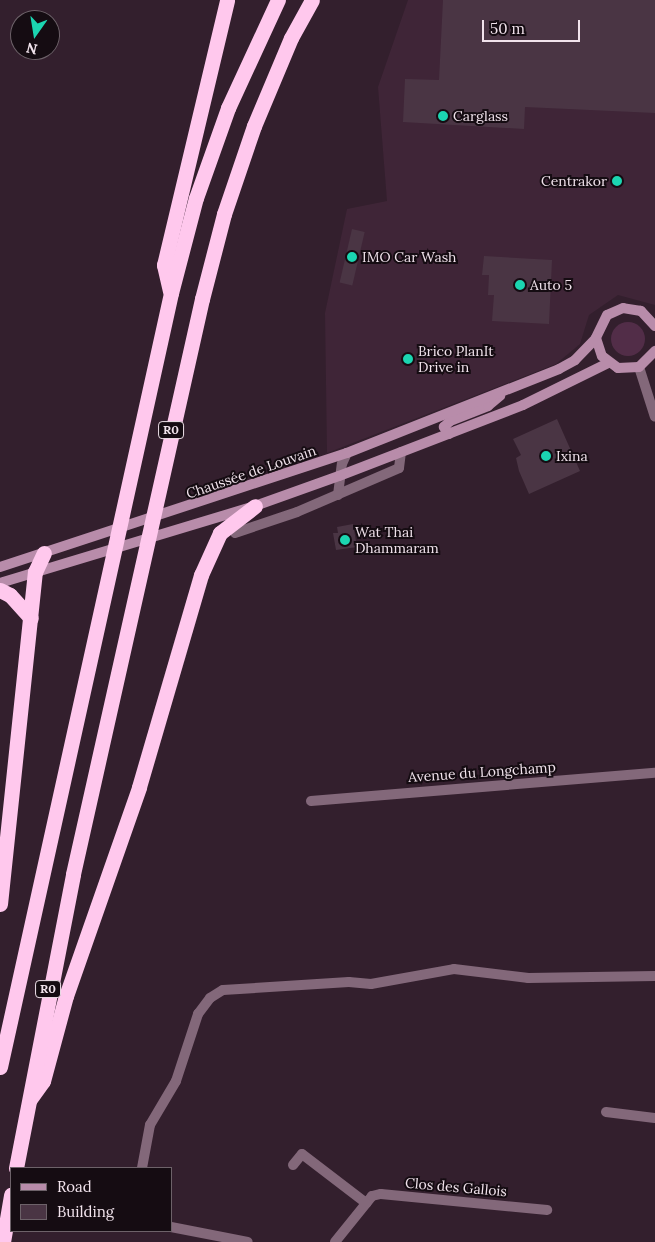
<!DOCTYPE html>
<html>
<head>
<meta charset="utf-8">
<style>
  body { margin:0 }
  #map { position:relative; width:655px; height:1242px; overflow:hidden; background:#331f2d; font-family:Lora,serif }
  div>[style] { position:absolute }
  .built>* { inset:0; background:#3f2537 }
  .green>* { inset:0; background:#522d48 }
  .round { border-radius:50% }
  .building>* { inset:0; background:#4a3544; transform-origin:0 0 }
  .street>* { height:10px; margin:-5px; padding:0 5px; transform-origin:5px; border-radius:5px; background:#83687a }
  .secondary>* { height:10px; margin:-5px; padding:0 5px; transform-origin:5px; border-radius:5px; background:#b88caa }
  .highway>* { height:15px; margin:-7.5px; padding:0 7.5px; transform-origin:7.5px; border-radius:7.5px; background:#ffc8ed }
  .dots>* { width:14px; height:14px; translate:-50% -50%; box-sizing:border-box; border:2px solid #150c12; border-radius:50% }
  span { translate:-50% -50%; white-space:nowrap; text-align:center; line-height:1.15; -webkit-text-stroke:4px #150c12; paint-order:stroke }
  .shield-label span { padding:1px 4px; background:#150c12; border:1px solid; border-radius:4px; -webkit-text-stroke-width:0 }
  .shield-label { font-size:12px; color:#f1e3ec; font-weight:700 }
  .poi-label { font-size:14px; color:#f1e3ec }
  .left { translate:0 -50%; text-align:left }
  .right { translate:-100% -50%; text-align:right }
  .street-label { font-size:14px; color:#f1e3ec }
  .legend { position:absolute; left:10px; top:1167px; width:162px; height:65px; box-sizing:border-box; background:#150c12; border:1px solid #6d6269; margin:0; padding:6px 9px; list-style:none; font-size:15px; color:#f1e3ec }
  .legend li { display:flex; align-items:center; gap:10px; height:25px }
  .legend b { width:25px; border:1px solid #6d6269 }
  .north { position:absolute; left:10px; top:10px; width:50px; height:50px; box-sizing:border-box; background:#150c12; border:1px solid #6d6269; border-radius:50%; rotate:193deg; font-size:14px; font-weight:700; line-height:20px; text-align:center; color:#f1e3ec }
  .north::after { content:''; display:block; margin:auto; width:18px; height:22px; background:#1bd5b1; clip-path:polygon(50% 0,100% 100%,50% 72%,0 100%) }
  .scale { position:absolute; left:482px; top:20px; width:98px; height:22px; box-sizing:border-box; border:2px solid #f1e3ec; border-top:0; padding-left:6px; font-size:15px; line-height:18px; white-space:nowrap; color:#f1e3ec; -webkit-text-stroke:4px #150c12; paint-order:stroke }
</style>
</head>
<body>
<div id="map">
  <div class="built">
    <div style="clip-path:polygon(408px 0,655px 0,655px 305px,618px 295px,589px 315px,580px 344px,556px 364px,327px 453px,325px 313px,347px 209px,387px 201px,378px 87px)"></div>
  </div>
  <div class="green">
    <div class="round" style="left:611px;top:322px;width:34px;height:34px"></div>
  </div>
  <div class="building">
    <div style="clip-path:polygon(443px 0,655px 0,655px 113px,525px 107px,524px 129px,403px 122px,405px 79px,439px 80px)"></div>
    <div style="left:352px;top:229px;width:13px;height:55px;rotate:13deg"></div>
    <div style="clip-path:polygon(484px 256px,552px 260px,549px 324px,492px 321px,494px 295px,488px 295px,489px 275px,482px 275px)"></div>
    <div style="clip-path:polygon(557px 419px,580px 471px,529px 494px,519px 471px,516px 458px,521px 455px,513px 439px)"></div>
    <div style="clip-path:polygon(353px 524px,357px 547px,336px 550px,333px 533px,338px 533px,337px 527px)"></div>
  </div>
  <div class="street">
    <div style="left:639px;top:367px;width:52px;rotate:72.3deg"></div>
    <div style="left:338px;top:495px;width:31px;rotate:-83deg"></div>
    <div style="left:342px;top:464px;width:12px;rotate:-66deg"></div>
    <div style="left:235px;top:533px;width:65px;rotate:-18.7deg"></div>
    <div style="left:297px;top:512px;width:111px;rotate:-23.3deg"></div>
    <div style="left:399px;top:468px;width:16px;rotate:-83deg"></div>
    <div style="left:311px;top:801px;width:345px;rotate:-4.7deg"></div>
    <div style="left:606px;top:1112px;width:49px;rotate:7deg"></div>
    <div style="left:293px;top:1165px;width:14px;rotate:-51deg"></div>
    <div style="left:302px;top:1154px;width:81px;rotate:37.4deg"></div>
    <div style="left:142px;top:1168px;width:44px;rotate:-79.5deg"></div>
    <div style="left:150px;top:1125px;width:51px;rotate:-59.4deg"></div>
    <div style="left:176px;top:1081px;width:71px;rotate:-71.8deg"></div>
    <div style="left:198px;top:1014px;width:20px;rotate:-53deg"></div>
    <div style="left:210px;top:998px;width:15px;rotate:-32deg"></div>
    <div style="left:223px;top:990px;width:126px;rotate:-3.6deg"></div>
    <div style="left:349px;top:982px;width:22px;rotate:5deg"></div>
    <div style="left:371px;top:984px;width:84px;rotate:-10.2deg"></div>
    <div style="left:454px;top:969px;width:75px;rotate:6.9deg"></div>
    <div style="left:528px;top:978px;width:127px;rotate:-0.9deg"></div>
    <div style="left:171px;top:1227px;width:78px;rotate:11deg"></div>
    <div style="left:335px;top:1242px;width:59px;rotate:-51.2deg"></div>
    <div style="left:372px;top:1196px;width:9px;rotate:-13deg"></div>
    <div style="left:381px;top:1194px;width:167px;rotate:5.5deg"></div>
  </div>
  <div class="secondary">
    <div style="left:655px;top:326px;width:21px;rotate:-133deg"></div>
    <div style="left:641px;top:311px;width:18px;rotate:-171deg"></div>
    <div style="left:623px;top:308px;width:17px;rotate:156deg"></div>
    <div style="left:607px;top:315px;width:25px;rotate:116deg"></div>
    <div style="left:596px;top:338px;width:19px;rotate:72deg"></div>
    <div style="left:602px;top:356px;width:20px;rotate:37deg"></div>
    <div style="left:618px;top:368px;width:21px;rotate:-3deg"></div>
    <div style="left:639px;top:367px;width:23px;rotate:-45deg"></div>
    <div style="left:449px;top:434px;width:9px;rotate:-126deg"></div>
    <div style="left:444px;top:427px;width:8px;rotate:-45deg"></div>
    <div style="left:450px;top:421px;width:41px;rotate:-21.5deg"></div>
    <div style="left:488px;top:406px;width:16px;rotate:-40deg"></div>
    <div style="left:0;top:567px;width:365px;rotate:-18.2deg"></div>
    <div style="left:347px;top:453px;width:228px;rotate:-21.6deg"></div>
    <div style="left:559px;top:369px;width:18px;rotate:-29deg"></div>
    <div style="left:575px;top:360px;width:30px;rotate:-46deg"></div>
    <div style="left:0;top:583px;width:266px;rotate:-16.8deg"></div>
    <div style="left:255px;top:506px;width:89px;rotate:-19.7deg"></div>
    <div style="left:339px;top:476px;width:197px;rotate:-21.1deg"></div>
    <div style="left:523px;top:405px;width:95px;rotate:-26.3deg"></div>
  </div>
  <div class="highway">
    <div style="left:170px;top:291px;width:27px;rotate:-103deg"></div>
    <div style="left:164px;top:265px;width:272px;rotate:-76.6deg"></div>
    <div style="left:0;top:590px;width:11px;rotate:27deg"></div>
    <div style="left:10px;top:595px;width:31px;rotate:48deg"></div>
    <div style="left:0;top:904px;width:334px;rotate:-84deg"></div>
    <div style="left:35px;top:572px;width:21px;rotate:-65deg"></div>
    <div style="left:0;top:1067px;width:793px;rotate:-77.54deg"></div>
    <div style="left:171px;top:293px;width:98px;rotate:-75.3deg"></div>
    <div style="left:196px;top:198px;width:96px;rotate:-70.4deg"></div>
    <div style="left:228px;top:108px;width:119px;rotate:-65.2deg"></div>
    <div style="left:30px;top:1099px;width:22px;rotate:-54deg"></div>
    <div style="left:43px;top:1081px;width:88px;rotate:-74.9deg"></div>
    <div style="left:66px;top:996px;width:221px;rotate:-70.7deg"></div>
    <div style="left:139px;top:787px;width:221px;rotate:-73.7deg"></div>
    <div style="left:201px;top:575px;width:46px;rotate:-65.7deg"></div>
    <div style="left:220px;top:533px;width:44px;rotate:-37.6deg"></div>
    <div style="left:16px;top:1168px;width:299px;rotate:-79deg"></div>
    <div style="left:73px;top:874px;width:589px;rotate:-77.36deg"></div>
    <div style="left:202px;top:299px;width:88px;rotate:-75.5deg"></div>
    <div style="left:224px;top:214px;width:93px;rotate:-71.2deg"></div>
    <div style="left:254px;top:126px;width:95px;rotate:-67.2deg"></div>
    <div style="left:291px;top:38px;width:43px;rotate:-61.1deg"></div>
    <div style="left:3px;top:1242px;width:48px;rotate:-80.3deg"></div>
  </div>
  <div class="dots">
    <div style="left:443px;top:116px;background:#1bd5b1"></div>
    <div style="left:617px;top:181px;background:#1bd5b1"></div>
    <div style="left:352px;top:257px;background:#1bd5b1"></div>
    <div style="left:520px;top:285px;background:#1bd5b1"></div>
    <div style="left:408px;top:359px;background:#1bd5b1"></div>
    <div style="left:546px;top:456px;background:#1bd5b1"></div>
    <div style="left:345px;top:540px;background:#1bd5b1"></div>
  </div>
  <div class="shield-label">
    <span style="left:171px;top:430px">R0</span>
    <span style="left:48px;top:989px">R0</span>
  </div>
  <div class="poi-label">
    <span class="left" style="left:453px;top:116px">Carglass</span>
    <span class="right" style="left:607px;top:181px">Centrakor</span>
    <span class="left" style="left:362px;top:257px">IMO Car Wash</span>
    <span class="left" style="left:530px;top:285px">Auto 5</span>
    <span class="left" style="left:418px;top:359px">Brico PlanIt<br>Drive in</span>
    <span class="left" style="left:556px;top:456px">Ixina</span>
    <span class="left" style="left:355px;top:540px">Wat Thai<br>Dhammaram</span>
  </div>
  <div class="street-label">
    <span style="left:251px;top:472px;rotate:-19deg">Chaussée de Louvain</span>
    <span style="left:482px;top:772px;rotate:-4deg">Avenue du Longchamp</span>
    <span style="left:456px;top:1187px;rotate:5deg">Clos des Gallois</span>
  </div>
  <ul class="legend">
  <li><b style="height:6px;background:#b88caa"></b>Road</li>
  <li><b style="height:14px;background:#4a3544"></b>Building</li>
  </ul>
  <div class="north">N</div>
  <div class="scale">50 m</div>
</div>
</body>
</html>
